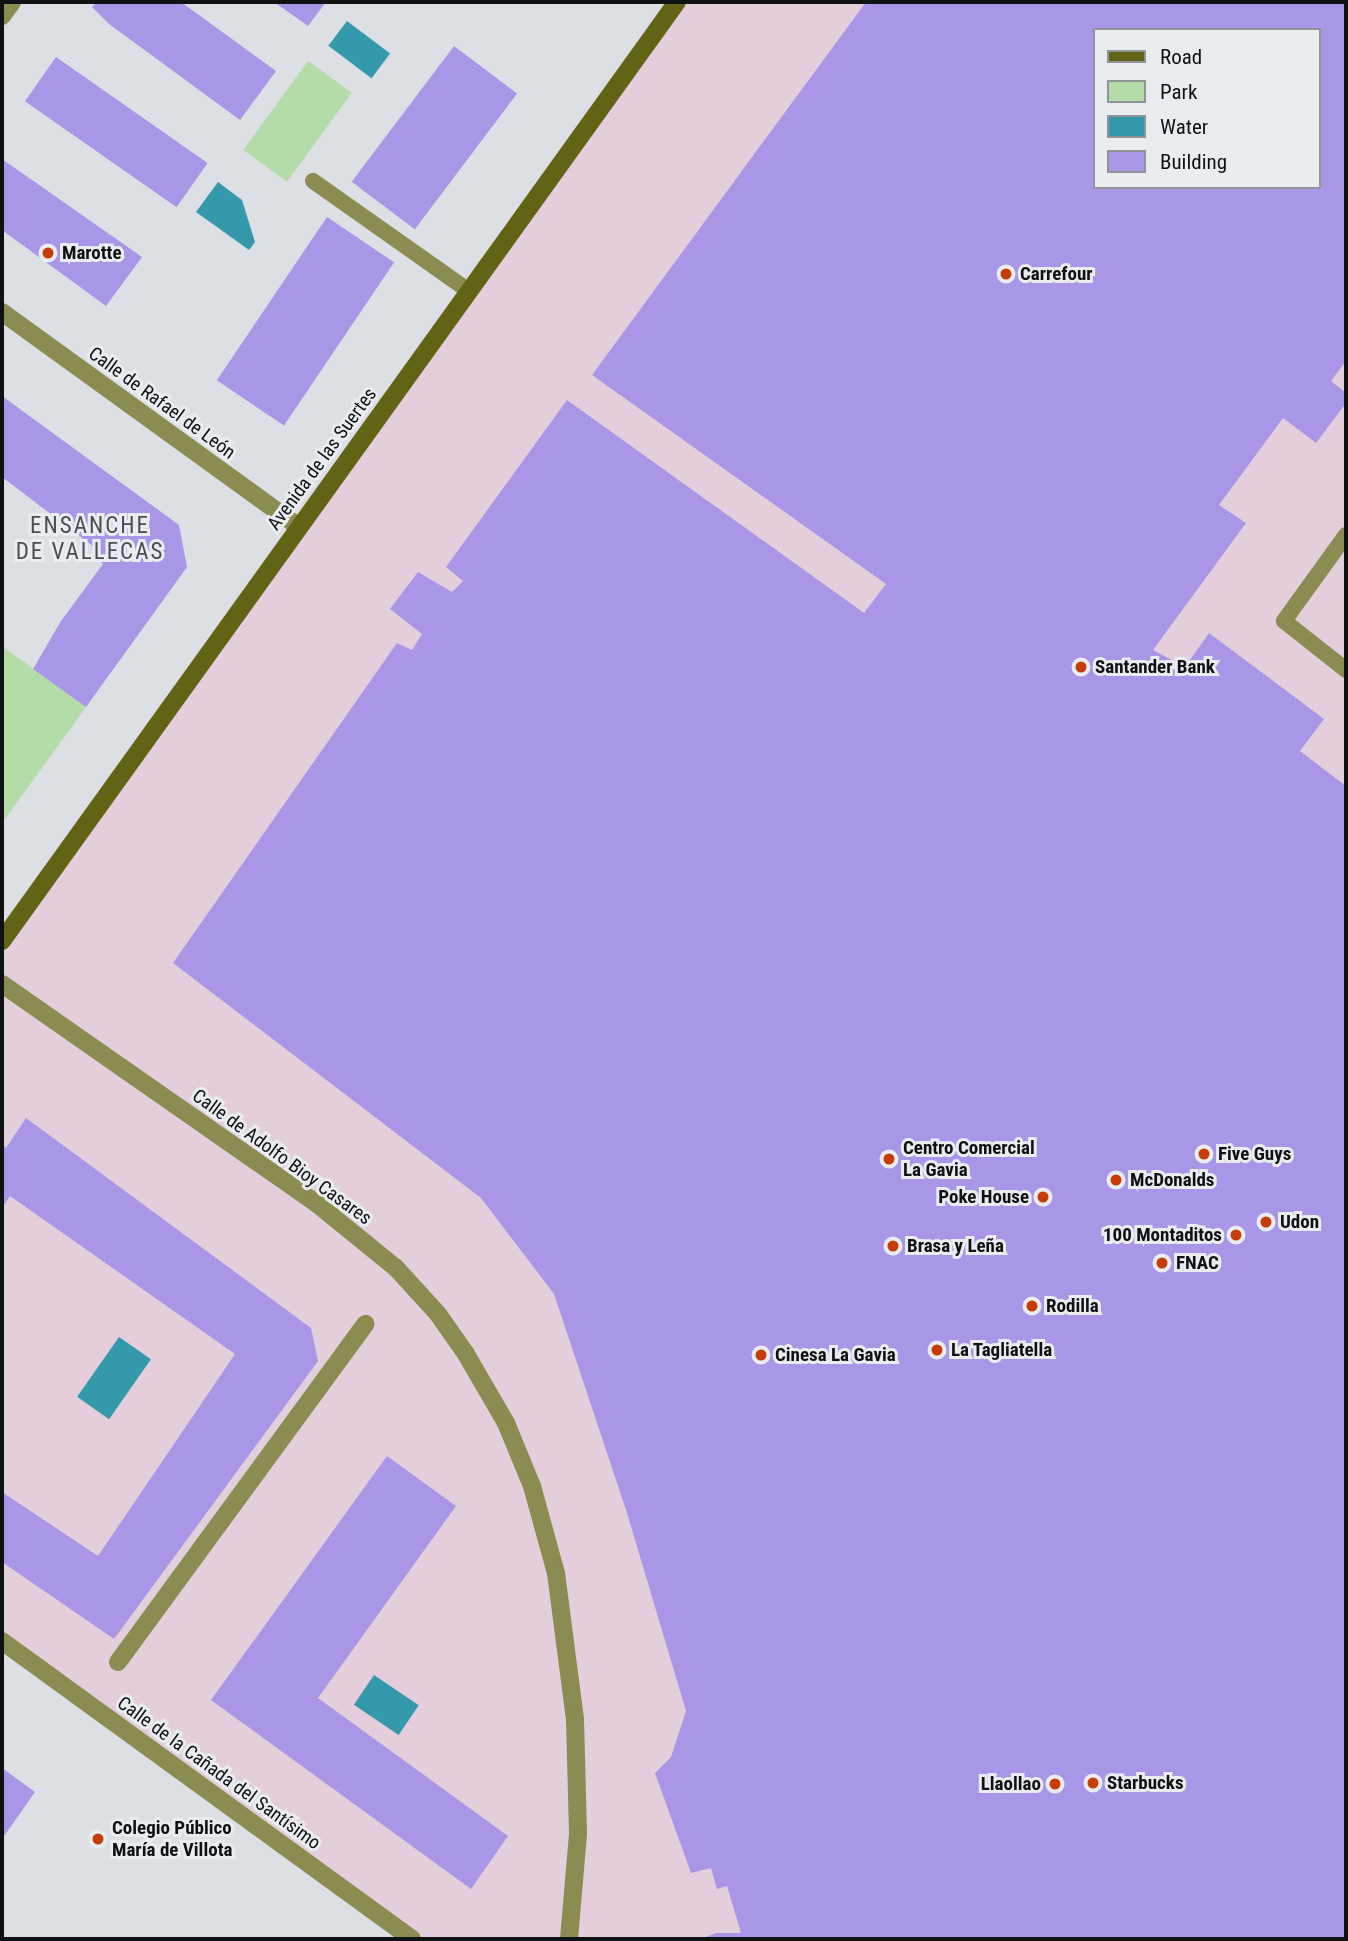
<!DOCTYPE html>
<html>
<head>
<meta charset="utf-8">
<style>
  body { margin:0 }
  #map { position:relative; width:1348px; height:1941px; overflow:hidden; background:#dcdfe3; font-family:"Roboto Condensed",sans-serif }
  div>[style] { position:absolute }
  .commercial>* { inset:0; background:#e4cedb }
  .green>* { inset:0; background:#b4dca9; transform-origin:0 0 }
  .water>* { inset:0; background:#3599ac; transform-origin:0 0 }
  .building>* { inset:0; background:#a996e7; transform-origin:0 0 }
  .lane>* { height:16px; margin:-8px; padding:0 8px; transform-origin:8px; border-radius:8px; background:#8a8c52 }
  .street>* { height:18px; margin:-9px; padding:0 9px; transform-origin:9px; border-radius:9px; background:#8a8c52 }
  .secondary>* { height:18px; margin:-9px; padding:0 9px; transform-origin:9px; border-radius:9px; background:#626314 }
  .dots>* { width:19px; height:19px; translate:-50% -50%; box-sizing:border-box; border:4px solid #e9ecf1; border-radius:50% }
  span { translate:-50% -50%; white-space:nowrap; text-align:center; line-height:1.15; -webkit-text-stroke:6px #e9ecf1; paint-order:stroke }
  .poi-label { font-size:19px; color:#101112; font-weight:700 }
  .left { translate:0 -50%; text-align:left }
  .right { translate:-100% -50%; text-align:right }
  .street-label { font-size:19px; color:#101112 }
  .quarter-label { font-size:23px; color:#4b4e51; letter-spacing:2px }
  .frame { position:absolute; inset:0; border:4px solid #101112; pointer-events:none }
  .legend { position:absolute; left:1093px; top:28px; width:228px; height:161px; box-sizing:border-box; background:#e9ecf1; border:2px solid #929498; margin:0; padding:9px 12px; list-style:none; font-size:21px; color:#101112 }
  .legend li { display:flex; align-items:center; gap:14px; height:35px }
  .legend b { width:35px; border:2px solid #929498 }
</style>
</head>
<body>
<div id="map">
  <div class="commercial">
    <div style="clip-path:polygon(evenodd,677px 2px,1346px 2px,1346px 1939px,412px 1939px,2px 1641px,2px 941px,677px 2px,1094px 30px,1318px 30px,1318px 187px,1094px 187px,1094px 30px)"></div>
  </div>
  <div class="green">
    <div style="left:308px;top:61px;width:54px;height:110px;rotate:36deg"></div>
    <div style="clip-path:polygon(2px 646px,86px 707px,2px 823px)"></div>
  </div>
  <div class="water">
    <div style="left:347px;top:21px;width:54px;height:31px;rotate:37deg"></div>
    <div style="clip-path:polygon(218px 182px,242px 200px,255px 242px,249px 250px,196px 212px)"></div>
    <div style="left:119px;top:1337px;width:39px;height:73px;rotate:35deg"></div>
    <div style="left:374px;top:1675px;width:54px;height:36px;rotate:34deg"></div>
  </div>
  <div class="building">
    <div style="clip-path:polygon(97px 2px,181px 2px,276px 71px,240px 120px,109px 24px,92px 7px)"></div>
    <div style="clip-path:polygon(274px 2px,326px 2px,308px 26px)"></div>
    <div style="clip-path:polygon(evenodd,866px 2px,1346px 2px,1346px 361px,1331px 381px,1346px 393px,1346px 403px,1316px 443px,1283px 418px,1219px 505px,1246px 523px,1153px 650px,1185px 667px,1209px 633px,1324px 719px,1300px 751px,1346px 786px,1346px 1939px,701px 1939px,716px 1933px,741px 1933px,727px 1886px,717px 1889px,711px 1868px,691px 1873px,655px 1773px,671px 1757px,686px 1711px,627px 1513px,554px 1294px,481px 1198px,173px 963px,397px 643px,412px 650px,422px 634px,390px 609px,418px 572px,452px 592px,463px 581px,446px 567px,567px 400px,864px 613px,886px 584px,592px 375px,866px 2px,1094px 30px,1318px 30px,1318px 187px,1094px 187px,1094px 30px)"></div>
    <div style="left:454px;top:46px;width:79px;height:170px;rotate:37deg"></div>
    <div style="left:56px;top:57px;width:185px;height:54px;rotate:35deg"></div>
    <div style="clip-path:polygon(2px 159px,142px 257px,106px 306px,2px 230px)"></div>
    <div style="left:327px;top:217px;width:81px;height:197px;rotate:34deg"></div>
    <div style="clip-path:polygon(2px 396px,179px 525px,187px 567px,86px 707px,33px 669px,61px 621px,103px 564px,93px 555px,98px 550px,2px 477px)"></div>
    <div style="clip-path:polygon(26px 1118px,311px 1328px,318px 1361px,114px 1639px,2px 1562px,2px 1492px,98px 1556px,235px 1354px,10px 1196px,2px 1208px,2px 1145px,6px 1148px)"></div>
    <div style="clip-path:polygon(387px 1456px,456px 1506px,318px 1698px,508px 1836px,471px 1889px,211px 1700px)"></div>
    <div style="clip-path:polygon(2px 1768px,35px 1792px,2px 1839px)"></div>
  </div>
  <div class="lane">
    <div style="left:313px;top:181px;width:191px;rotate:35.2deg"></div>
    <div style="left:1346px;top:535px;width:106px;rotate:125.8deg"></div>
    <div style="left:1284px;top:621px;width:79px;rotate:38.3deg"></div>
  </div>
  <div class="street">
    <div style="left:2px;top:16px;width:17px;rotate:-54deg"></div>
    <div style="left:2px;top:312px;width:365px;rotate:35.9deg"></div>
    <div style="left:2px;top:984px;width:383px;rotate:34.9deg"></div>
    <div style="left:316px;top:1203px;width:103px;rotate:39.1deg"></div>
    <div style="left:396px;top:1268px;width:62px;rotate:47.6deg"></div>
    <div style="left:438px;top:1314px;width:49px;rotate:55deg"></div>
    <div style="left:466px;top:1354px;width:80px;rotate:59.9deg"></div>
    <div style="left:506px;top:1423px;width:68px;rotate:67.6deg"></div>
    <div style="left:532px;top:1486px;width:90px;rotate:74.6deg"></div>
    <div style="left:556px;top:1573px;width:147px;rotate:82.6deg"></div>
    <div style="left:575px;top:1719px;width:115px;rotate:88.5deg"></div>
    <div style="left:578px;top:1834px;width:105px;rotate:94.9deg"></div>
    <div style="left:2px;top:1641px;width:507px;rotate:36.01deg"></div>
    <div style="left:118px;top:1662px;width:419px;rotate:-53.8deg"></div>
  </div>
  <div class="secondary">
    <div style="left:2px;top:941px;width:1156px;rotate:-54.29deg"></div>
  </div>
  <div class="dots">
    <div style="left:48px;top:253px;background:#c53e07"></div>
    <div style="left:1006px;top:274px;background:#c53e07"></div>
    <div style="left:1081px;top:667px;background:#c53e07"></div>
    <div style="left:1204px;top:1154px;background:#c53e07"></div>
    <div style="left:889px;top:1159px;background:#c53e07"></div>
    <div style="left:1116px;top:1180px;background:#c53e07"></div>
    <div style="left:1043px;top:1197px;background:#c53e07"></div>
    <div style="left:1266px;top:1222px;background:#c53e07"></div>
    <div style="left:1236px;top:1235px;background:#c53e07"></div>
    <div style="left:893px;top:1246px;background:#c53e07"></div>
    <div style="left:1162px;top:1263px;background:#c53e07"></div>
    <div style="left:1032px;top:1306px;background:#c53e07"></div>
    <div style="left:937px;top:1350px;background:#c53e07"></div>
    <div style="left:761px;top:1355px;background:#c53e07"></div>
    <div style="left:1093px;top:1783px;background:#c53e07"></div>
    <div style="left:1055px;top:1784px;background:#c53e07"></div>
    <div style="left:98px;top:1839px;background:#c53e07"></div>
  </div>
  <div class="poi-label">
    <span class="left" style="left:62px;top:253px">Marotte</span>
    <span class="left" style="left:1020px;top:274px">Carrefour</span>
    <span class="left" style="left:1095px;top:667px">Santander Bank</span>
    <span class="left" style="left:903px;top:1159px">Centro Comercial<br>La Gavia</span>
    <span class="left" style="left:1218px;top:1154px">Five Guys</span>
    <span class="left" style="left:1130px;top:1180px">McDonalds</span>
    <span class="right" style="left:1029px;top:1197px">Poke House</span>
    <span class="left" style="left:1280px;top:1222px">Udon</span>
    <span class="right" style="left:1222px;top:1235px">100 Montaditos</span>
    <span class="left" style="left:907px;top:1246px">Brasa y Leña</span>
    <span class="left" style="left:1176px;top:1263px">FNAC</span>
    <span class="left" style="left:1046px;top:1306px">Rodilla</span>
    <span class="left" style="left:951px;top:1350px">La Tagliatella</span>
    <span class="left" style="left:775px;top:1355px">Cinesa La Gavia</span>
    <span class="left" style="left:1107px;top:1783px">Starbucks</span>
    <span class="right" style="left:1041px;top:1784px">Llaollao</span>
    <span class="left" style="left:112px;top:1839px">Colegio Público<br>María de Villota</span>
  </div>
  <div class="street-label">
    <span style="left:162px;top:403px;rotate:36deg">Calle de Rafael de León</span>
    <span style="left:322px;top:459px;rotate:-54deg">Avenida de las Suertes</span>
    <span style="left:282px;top:1157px;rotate:36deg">Calle de Adolfo Bioy Casares</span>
    <span style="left:219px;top:1773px;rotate:36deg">Calle de la Cañada del Santísimo</span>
  </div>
  <div class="quarter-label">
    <span style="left:90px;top:539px">ENSANCHE<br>DE VALLECAS</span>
  </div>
  <div class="frame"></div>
  <ul class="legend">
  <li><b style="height:9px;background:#626314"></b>Road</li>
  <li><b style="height:19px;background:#b4dca9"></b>Park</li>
  <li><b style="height:19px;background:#3599ac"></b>Water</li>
  <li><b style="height:19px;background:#a996e7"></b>Building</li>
  </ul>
</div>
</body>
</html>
